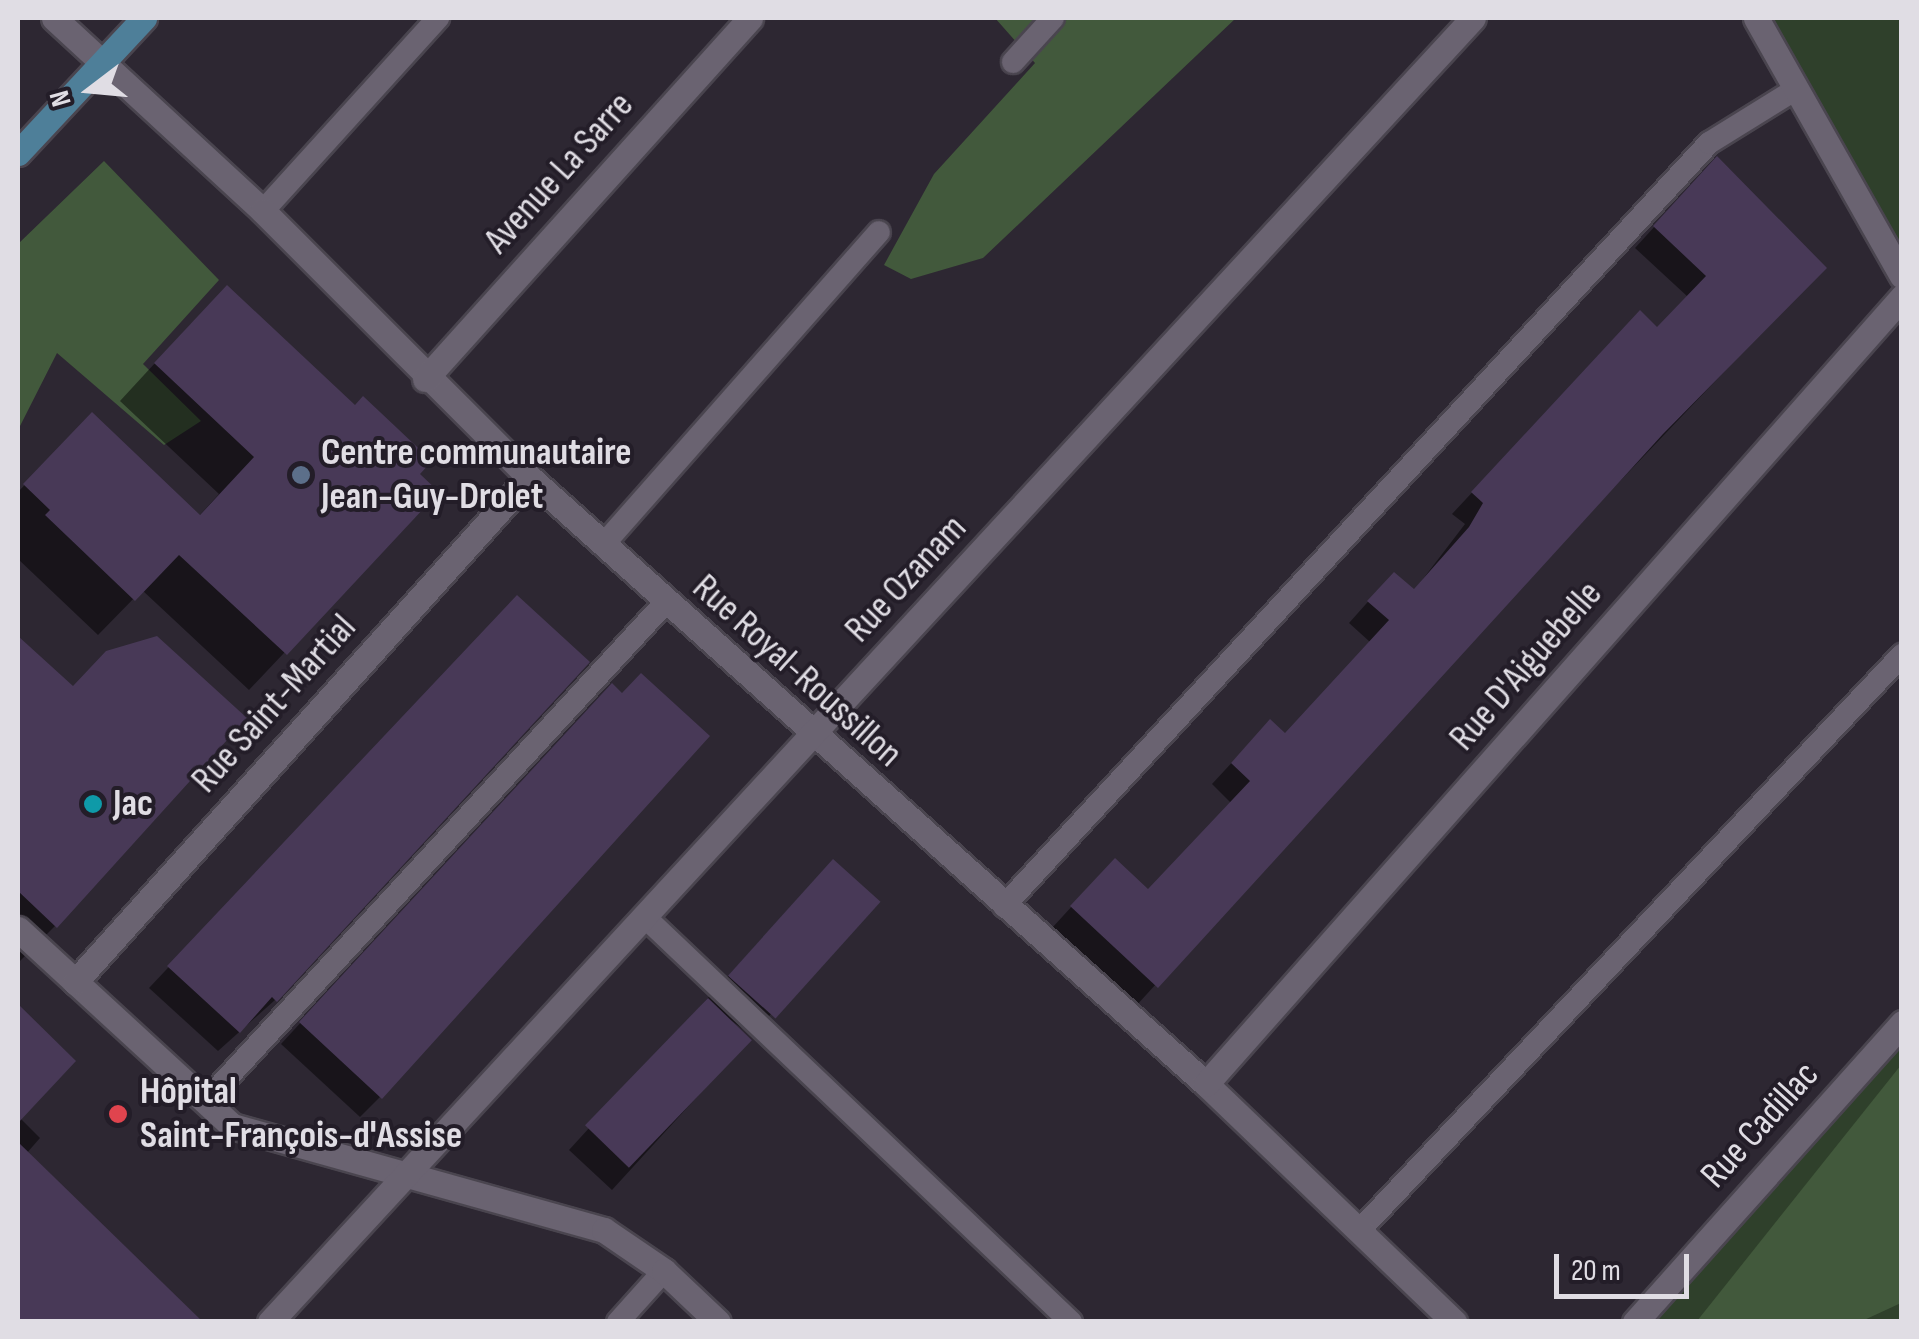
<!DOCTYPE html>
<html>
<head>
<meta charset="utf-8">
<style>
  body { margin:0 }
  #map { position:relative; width:1919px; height:1339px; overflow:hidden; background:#2d2732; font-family:"Sofia Sans Condensed",sans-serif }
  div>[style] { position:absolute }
  .green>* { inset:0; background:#2f402b }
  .forest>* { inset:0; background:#42593c }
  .shadow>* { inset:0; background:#0007 }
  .building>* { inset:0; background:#483957; transform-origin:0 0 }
  .roads { filter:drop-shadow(2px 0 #4a454f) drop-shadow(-2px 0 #4a454f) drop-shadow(0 2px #4a454f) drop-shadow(0 -2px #4a454f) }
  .lane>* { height:22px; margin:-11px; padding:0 11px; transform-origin:11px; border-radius:11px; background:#6a6371 }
  .street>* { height:25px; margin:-12.5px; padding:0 12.5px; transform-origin:12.5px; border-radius:12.5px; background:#6a6371 }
  .secondary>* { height:25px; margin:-12.5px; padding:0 12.5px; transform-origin:12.5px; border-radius:12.5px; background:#4e7f99 }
  .dots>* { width:28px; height:28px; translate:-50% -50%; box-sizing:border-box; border:5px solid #231d28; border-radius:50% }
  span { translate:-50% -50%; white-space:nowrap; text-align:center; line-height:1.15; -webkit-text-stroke:8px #231d28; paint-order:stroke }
  .street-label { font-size:38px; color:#e0dde4 }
  .poi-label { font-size:38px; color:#e0dde4; font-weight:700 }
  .left { translate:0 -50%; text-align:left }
  .frame { position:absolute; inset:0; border:20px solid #e0dde4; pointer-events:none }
  .north { position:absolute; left:40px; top:40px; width:100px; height:100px; -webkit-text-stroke:8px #231d28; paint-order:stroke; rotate:254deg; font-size:28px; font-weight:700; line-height:40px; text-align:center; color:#e0dde4 }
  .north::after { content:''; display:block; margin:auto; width:35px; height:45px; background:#e0dde4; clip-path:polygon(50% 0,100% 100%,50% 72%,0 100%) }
  .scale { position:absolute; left:1554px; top:1254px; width:135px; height:45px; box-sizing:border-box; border:5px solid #e0dde4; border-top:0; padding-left:12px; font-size:30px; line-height:35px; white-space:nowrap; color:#e0dde4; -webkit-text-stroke:8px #231d28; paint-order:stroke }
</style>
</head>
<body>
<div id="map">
  <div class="green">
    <div style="clip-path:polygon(1756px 18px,1901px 18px,1901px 276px)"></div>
    <div style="clip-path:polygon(1901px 1023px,1901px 1321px,1635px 1321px)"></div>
  </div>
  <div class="forest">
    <div style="clip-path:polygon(995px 18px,1236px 18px,983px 258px,911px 279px,884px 265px,934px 174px,1035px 63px)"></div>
    <div style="clip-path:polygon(104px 161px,219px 280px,143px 364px,201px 421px,164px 445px,57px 353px,18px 430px,18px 244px)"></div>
    <div style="clip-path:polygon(1901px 1065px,1901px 1303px,1862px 1321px,1697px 1321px)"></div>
  </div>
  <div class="shadow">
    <div style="clip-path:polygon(1697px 180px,1823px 268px,1483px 625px,1136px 1006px,1052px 928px,1095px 881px,1148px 892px,1231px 803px,1212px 784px,1250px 743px,1284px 736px,1370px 642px,1349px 623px,1374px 595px,1413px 592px,1465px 524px,1452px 514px,1620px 334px,1657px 330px,1688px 297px,1635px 248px)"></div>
    <div style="clip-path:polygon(191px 324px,436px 492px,249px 690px,142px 590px,98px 635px,18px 559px,18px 492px,56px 452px,198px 517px,219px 494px,120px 401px)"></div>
    <div style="clip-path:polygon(496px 619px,275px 1000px,218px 1051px,149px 988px)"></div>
    <div style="clip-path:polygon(18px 639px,72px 688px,55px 926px,18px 963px)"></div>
    <div style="clip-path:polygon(592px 706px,380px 1097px,360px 1117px,281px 1044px)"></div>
    <div style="clip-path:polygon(813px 883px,771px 1014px,751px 1035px,721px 1013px,749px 1040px,612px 1190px,569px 1150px)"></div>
    <div style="clip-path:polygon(18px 1008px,73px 1061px,19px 1117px,40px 1138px,26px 1154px,167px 1322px,18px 1322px)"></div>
  </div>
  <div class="building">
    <div style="clip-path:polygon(1717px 156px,1827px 268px,1663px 434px,1158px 988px,1070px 906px,1115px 858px,1148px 889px,1250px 781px,1231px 763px,1270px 719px,1285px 733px,1389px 620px,1367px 601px,1394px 572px,1414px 589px,1469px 527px,1483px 503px,1471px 492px,1640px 310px,1657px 327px,1706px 276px,1653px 226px)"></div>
    <div style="clip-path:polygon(227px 285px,355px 405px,363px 396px,432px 461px,420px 474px,439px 492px,287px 655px,179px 555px,135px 601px,45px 515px,50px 510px,23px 484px,92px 412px,200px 515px,254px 457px,154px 363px)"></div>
    <div style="clip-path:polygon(517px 595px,590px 662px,277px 1002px,272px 997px,240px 1033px,167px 966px)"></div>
    <div style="clip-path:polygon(18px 636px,73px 686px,106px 651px,157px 636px,247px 718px,57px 928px,18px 891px)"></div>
    <div style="clip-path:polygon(641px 673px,710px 736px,382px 1099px,299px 1022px,612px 683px,622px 693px)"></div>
    <div style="left:833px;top:859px;width:64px;height:157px;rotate:42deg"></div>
    <div style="left:708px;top:998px;width:61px;height:177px;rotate:44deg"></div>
    <div style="clip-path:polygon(18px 1004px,76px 1061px,18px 1123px)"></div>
    <div style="clip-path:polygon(18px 1142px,203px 1322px,18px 1322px)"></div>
  </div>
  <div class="roads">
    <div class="lane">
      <div style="left:1013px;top:62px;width:59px;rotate:-47.7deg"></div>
      <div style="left:263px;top:211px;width:261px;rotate:-47.8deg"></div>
      <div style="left:603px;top:545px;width:417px;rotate:-48.6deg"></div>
      <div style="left:1004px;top:906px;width:1039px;rotate:-47.26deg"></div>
      <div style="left:1709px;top:143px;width:102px;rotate:-31.8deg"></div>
      <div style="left:647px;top:919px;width:585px;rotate:43.55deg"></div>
      <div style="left:205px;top:1102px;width:679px;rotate:-47.33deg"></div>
      <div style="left:1359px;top:1231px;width:792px;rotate:-46.69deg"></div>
      <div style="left:618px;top:1322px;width:69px;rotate:-48deg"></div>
    </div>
    <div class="street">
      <div style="left:54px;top:18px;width:284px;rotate:42.7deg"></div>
      <div style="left:263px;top:211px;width:376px;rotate:45deg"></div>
      <div style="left:529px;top:477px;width:909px;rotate:41.88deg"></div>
      <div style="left:1206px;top:1084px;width:344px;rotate:43.8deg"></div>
      <div style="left:1756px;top:18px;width:296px;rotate:60.5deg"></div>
      <div style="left:425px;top:379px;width:486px;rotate:-48deg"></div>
      <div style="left:18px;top:929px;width:291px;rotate:42.6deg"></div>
      <div style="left:232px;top:1126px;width:386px;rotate:15.6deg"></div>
      <div style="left:604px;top:1230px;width:73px;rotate:34.3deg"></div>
      <div style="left:664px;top:1271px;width:74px;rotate:43.4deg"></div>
      <div style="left:75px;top:982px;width:679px;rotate:-48.04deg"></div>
      <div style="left:1206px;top:1084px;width:1051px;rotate:-48.51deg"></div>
      <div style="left:270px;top:1322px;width:1774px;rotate:-47.31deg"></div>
      <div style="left:1635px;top:1322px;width:401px;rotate:-48.2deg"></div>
    </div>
    <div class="secondary">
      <div style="left:18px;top:153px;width:185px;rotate:-47deg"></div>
    </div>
  </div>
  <div class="dots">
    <div style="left:301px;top:475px;background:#5c6f8a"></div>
    <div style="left:93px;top:804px;background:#0f9aa8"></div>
    <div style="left:118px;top:1114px;background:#e0444e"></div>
  </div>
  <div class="street-label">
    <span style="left:559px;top:173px;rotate:-48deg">Avenue La Sarre</span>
    <span style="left:906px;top:579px;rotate:-47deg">Rue Ozanam</span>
    <span style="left:1526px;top:666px;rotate:-49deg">Rue D'Aiguebelle</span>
    <span style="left:797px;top:671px;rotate:42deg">Rue Royal-Roussillon</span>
    <span style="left:274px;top:704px;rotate:-48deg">Rue Saint-Martial</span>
    <span style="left:1760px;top:1125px;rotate:-48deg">Rue Cadillac</span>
  </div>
  <div class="poi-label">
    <span class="left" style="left:321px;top:475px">Centre communautaire<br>Jean-Guy-Drolet</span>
    <span class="left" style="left:113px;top:804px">Jac</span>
    <span class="left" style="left:140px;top:1114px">Hôpital<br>Saint-François-d'Assise</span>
  </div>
  <div class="frame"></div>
  <div class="north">N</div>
  <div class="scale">20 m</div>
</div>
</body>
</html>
